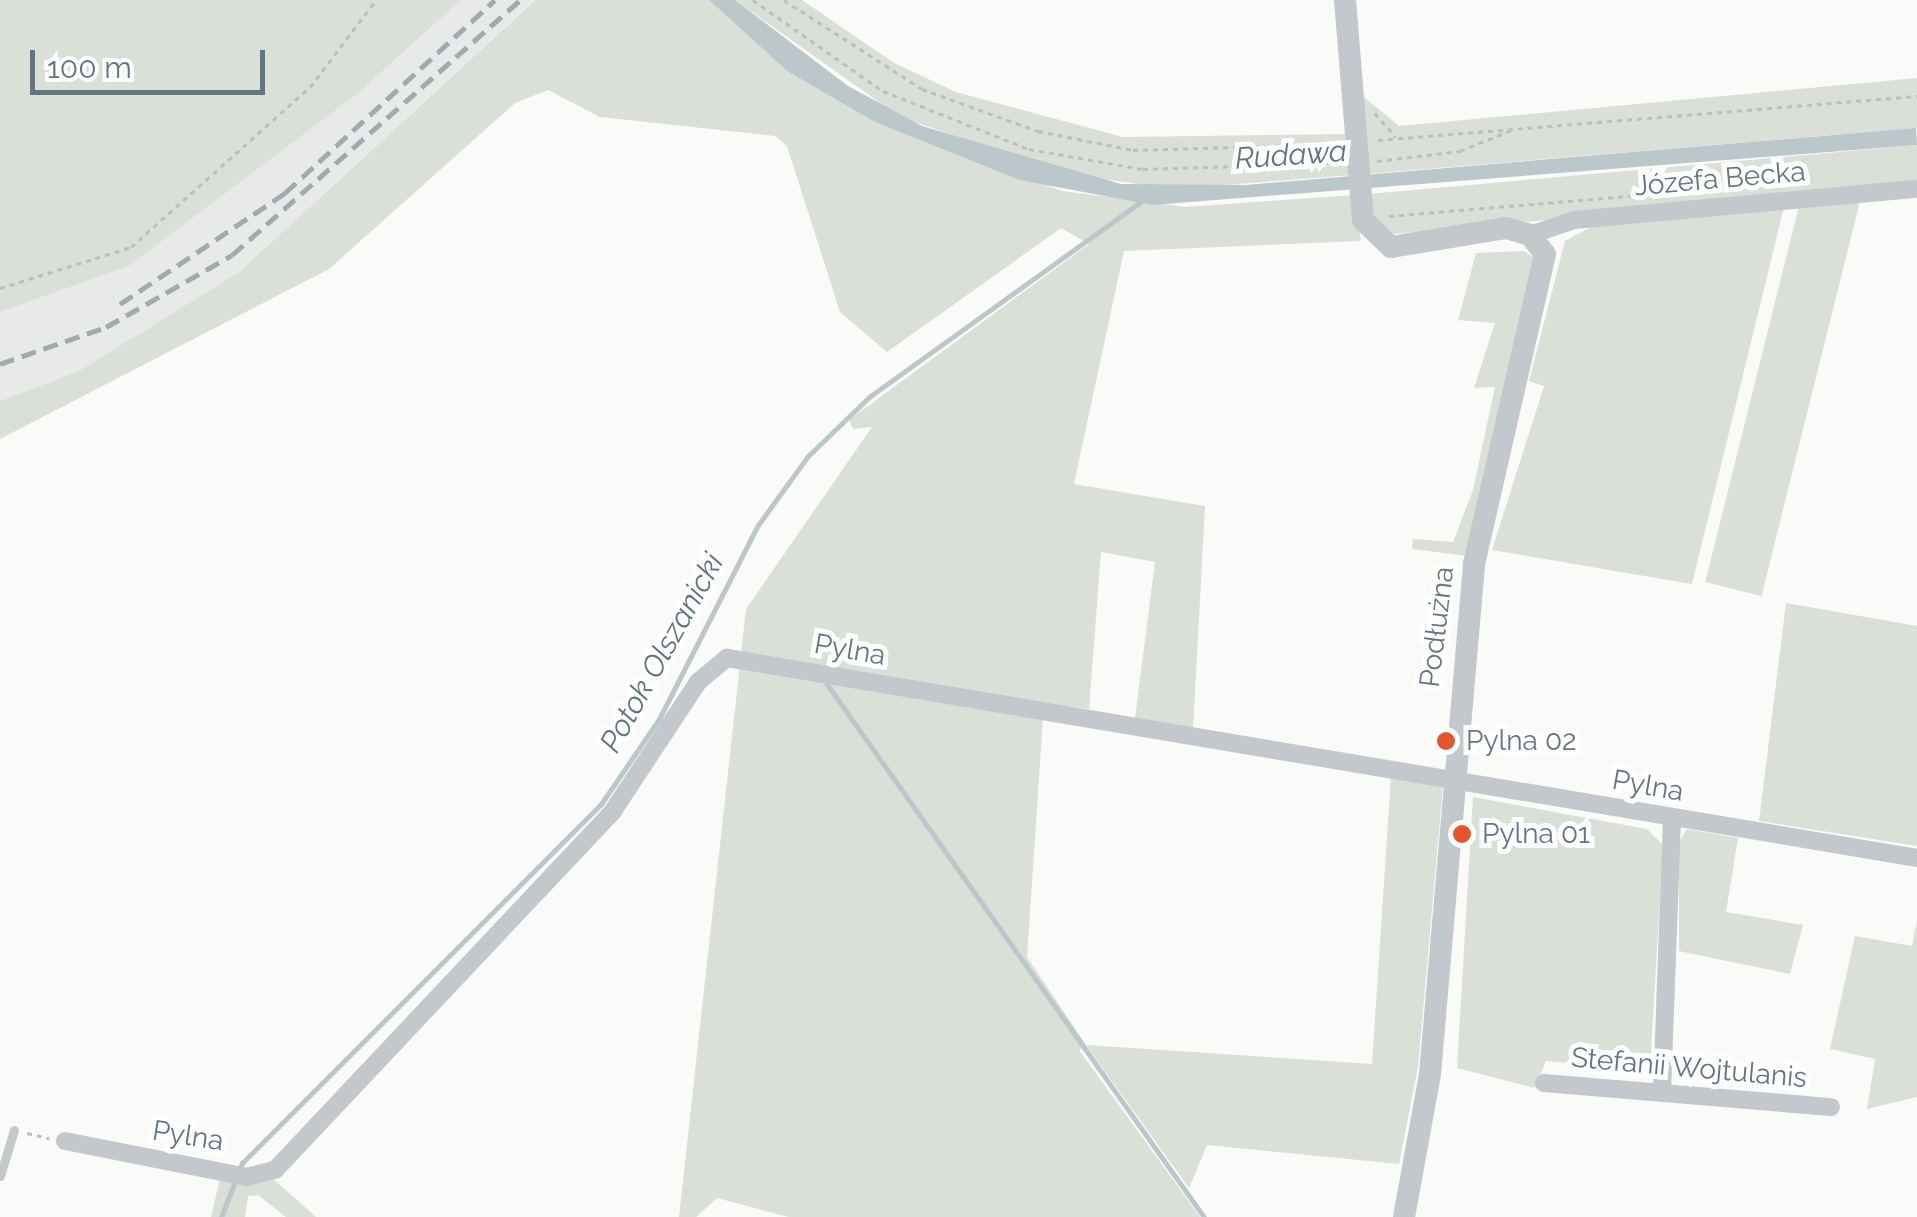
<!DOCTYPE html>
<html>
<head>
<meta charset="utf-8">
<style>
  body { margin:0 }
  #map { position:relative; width:1917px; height:1217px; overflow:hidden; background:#fafaf8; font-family:Raleway,sans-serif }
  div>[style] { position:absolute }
  .built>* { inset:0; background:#e8e9e9 }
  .green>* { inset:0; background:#dadfd7; transform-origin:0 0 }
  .water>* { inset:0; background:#bbc7cb }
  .stream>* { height:5px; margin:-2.5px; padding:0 2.5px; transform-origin:2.5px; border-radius:2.5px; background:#bbc7cb }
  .path>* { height:2.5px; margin-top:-1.25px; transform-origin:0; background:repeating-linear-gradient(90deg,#bbbfc2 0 5px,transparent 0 10px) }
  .service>* { height:9px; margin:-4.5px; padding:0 4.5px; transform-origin:4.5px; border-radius:4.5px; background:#c3c8cc }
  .minor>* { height:18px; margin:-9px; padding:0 9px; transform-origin:9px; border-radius:9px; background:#c3c8cc }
  .tertiary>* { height:22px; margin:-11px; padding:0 11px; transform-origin:11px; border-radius:11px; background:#c3c8cc }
  .rail>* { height:5px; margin-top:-2.5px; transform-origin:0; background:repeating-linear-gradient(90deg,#a2aab0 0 15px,transparent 0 23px) }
  .tertiary-bridge>* { height:22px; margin:-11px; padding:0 11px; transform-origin:11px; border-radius:11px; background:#c3c8cc }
  .dots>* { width:28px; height:28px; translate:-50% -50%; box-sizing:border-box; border:5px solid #fff; border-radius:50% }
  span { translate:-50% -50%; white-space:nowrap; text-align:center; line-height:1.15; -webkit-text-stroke:10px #fff; paint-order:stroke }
  .street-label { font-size:28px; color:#657683 }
  .poi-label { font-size:28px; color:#657683 }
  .left { translate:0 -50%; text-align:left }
  .water-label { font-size:30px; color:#60757c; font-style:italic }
  .scale { position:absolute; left:30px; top:50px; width:235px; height:45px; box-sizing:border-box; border:5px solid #657683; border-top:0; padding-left:12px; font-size:30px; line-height:35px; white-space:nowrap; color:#657683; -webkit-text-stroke:8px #fff; paint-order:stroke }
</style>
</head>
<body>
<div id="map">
  <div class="built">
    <div style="clip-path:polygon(461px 0,534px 0,239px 272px,79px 371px,0 401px,0 312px,129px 266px,357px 94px)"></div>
  </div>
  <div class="green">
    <div style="clip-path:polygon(0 0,461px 0,357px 94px,129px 266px,0 312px)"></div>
    <div style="clip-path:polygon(535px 0,709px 0,787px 71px,873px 121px,1062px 191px,1186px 207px,1354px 195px,1361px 241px,1124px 251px,1074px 484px,1205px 506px,1193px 729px,1135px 718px,1155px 562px,1101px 552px,1089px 709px,1044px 703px,1027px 957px,1086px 1045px,1372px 1064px,1391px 776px,1443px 785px,1418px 1067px,1399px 1164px,1207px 1145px,1189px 1188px,1086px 1045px,1079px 1050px,1200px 1217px,789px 1217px,717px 1198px,696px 1217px,679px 1217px,746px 609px,872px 427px,853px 429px,849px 420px,1089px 244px,1061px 228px,887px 352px,840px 312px,787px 146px,775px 136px,600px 117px,548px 90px,515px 103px,329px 269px,0 439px,0 401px,79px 371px,239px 272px)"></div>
    <div style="clip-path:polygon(735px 0,802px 0,894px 63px,956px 92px,1123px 137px,1350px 134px,1353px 175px,1173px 189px,1068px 174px,900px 117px)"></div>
    <div style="clip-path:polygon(1917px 78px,1917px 128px,1366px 174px,1364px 97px,1399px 126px)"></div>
    <div style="clip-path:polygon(1917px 145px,1917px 186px,1394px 234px,1375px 227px,1368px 194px)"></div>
    <div style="left:1860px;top:201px;width:407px;height:58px;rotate:104deg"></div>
    <div style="clip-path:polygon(1784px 207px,1692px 584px,1492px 550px,1544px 386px,1529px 381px,1565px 241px,1591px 227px)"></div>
    <div style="clip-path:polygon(1524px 251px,1536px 259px,1467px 556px,1412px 549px,1413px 539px,1453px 542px,1473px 490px,1495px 387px,1474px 388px,1495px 323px,1458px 320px,1476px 253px)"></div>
    <div style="clip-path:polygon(1786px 603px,1917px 626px,1917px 846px,1759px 821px)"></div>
    <div style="clip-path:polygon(1473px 797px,1647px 829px,1663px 845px,1650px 1070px,1546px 1061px,1535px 1088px,1457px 1068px)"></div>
    <div style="clip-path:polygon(1687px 829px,1738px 838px,1726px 912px,1803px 925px,1790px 974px,1679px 951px,1679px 842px)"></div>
    <div style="clip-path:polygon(1917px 920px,1917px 1097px,1867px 1109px,1875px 1059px,1830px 1049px,1855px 936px,1912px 946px)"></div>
    <div style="clip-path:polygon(221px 1174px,271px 1177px,316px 1217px,286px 1217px,258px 1195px,248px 1196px,245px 1217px,211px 1217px)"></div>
  </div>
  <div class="water">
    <div style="clip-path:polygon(709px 0,735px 0,848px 86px,922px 126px,1121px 184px,1245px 185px,1916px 128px,1917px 145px,1152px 205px,1020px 180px,873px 121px,787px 71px)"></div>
  </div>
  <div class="stream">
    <div style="left:826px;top:683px;width:654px;rotate:54.71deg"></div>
    <div style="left:221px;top:1217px;width:58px;rotate:-68.7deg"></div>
    <div style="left:242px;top:1163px;width:508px;rotate:-45deg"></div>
    <div style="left:601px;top:804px;width:103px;rotate:-55.7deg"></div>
    <div style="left:659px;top:719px;width:218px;rotate:-63deg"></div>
    <div style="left:758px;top:525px;width:85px;rotate:-54.1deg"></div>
    <div style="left:808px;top:456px;width:85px;rotate:-44deg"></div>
    <div style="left:869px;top:397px;width:334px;rotate:-35.7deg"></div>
  </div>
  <div class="path">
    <div style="left:753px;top:0;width:159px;rotate:35deg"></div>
    <div style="left:883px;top:91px;width:157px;rotate:21.7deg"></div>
    <div style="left:1029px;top:149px;width:116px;rotate:10deg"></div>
    <div style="left:1143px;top:169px;width:196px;rotate:-1.8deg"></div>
    <div style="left:784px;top:0;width:164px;rotate:32.8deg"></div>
    <div style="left:922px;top:89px;width:123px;rotate:19.9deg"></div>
    <div style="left:1038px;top:131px;width:97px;rotate:11.3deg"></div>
    <div style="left:1133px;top:150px;width:203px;rotate:-1.7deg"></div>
    <div style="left:1375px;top:113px;width:32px;rotate:49deg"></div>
    <div style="left:1378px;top:140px;width:541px;rotate:-4.67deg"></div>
    <div style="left:1377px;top:161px;width:84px;rotate:-6.9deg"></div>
    <div style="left:1460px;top:151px;width:58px;rotate:-22.2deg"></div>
    <div style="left:1389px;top:216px;width:371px;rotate:-4.8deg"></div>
    <div style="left:0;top:288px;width:137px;rotate:-17.4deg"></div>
    <div style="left:131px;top:247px;width:240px;rotate:-41.8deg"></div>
    <div style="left:310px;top:87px;width:109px;rotate:-52.8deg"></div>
    <div style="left:27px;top:1133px;width:23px;rotate:13deg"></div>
  </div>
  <div class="service">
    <div style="left:0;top:1176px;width:48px;rotate:-73.1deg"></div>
  </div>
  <div class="minor">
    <div style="left:1530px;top:235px;width:46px;rotate:-18.8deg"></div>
    <div style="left:1574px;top:220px;width:344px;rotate:-5.2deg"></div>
    <div style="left:1544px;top:1083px;width:288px;rotate:4.8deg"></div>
    <div style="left:1662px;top:1092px;width:274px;rotate:-87.9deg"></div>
    <div style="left:65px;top:1141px;width:185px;rotate:11.2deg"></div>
    <div style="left:246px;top:1177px;width:30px;rotate:-14deg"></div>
    <div style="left:275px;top:1170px;width:493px;rotate:-46.7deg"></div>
    <div style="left:613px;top:811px;width:154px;rotate:-56.6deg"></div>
    <div style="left:698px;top:682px;width:38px;rotate:-40deg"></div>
    <div style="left:727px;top:658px;width:1207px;rotate:9.54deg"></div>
  </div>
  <div class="tertiary">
    <div style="left:1345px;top:0;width:147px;rotate:85.3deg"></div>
    <div style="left:1363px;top:220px;width:39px;rotate:44deg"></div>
    <div style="left:1391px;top:247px;width:117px;rotate:-9.4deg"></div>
    <div style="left:1506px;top:228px;width:25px;rotate:16deg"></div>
    <div style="left:1530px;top:235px;width:24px;rotate:52deg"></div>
    <div style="left:1545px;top:254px;width:319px;rotate:102.9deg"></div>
    <div style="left:1474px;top:565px;width:511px;rotate:94.94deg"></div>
    <div style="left:1430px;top:1074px;width:145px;rotate:100.3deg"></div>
  </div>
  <div class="rail">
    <div style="left:120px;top:304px;width:199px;rotate:-33.9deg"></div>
    <div style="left:285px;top:193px;width:285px;rotate:-42.6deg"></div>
    <div style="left:0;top:364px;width:112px;rotate:-19.2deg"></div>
    <div style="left:106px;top:327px;width:145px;rotate:-29.7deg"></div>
    <div style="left:232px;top:255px;width:385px;rotate:-41.5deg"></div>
  </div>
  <div class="tertiary-bridge">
    <div style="left:1357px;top:147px;width:73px;rotate:85.3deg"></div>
  </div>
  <div class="dots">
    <div style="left:1446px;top:741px;background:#e4572e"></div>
    <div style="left:1462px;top:834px;background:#e4572e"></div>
  </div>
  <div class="street-label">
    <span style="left:1720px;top:179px;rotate:-5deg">Józefa Becka</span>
    <span style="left:1437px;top:627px;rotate:-83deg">Podłużna</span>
    <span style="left:850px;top:650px;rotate:10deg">Pylna</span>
    <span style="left:1648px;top:786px;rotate:10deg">Pylna</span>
    <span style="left:1689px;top:1068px;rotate:5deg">Stefanii Wojtulanis</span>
    <span style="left:188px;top:1136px;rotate:9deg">Pylna</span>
  </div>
  <div class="poi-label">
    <span class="left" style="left:1466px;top:741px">Pylna 02</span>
    <span class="left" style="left:1482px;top:834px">Pylna 01</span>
  </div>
  <div class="water-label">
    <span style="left:1291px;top:155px;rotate:-4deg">Rudawa</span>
    <span style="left:662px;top:653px;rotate:-61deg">Potok Olszanicki</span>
  </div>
  <div class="scale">100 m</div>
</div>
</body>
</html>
